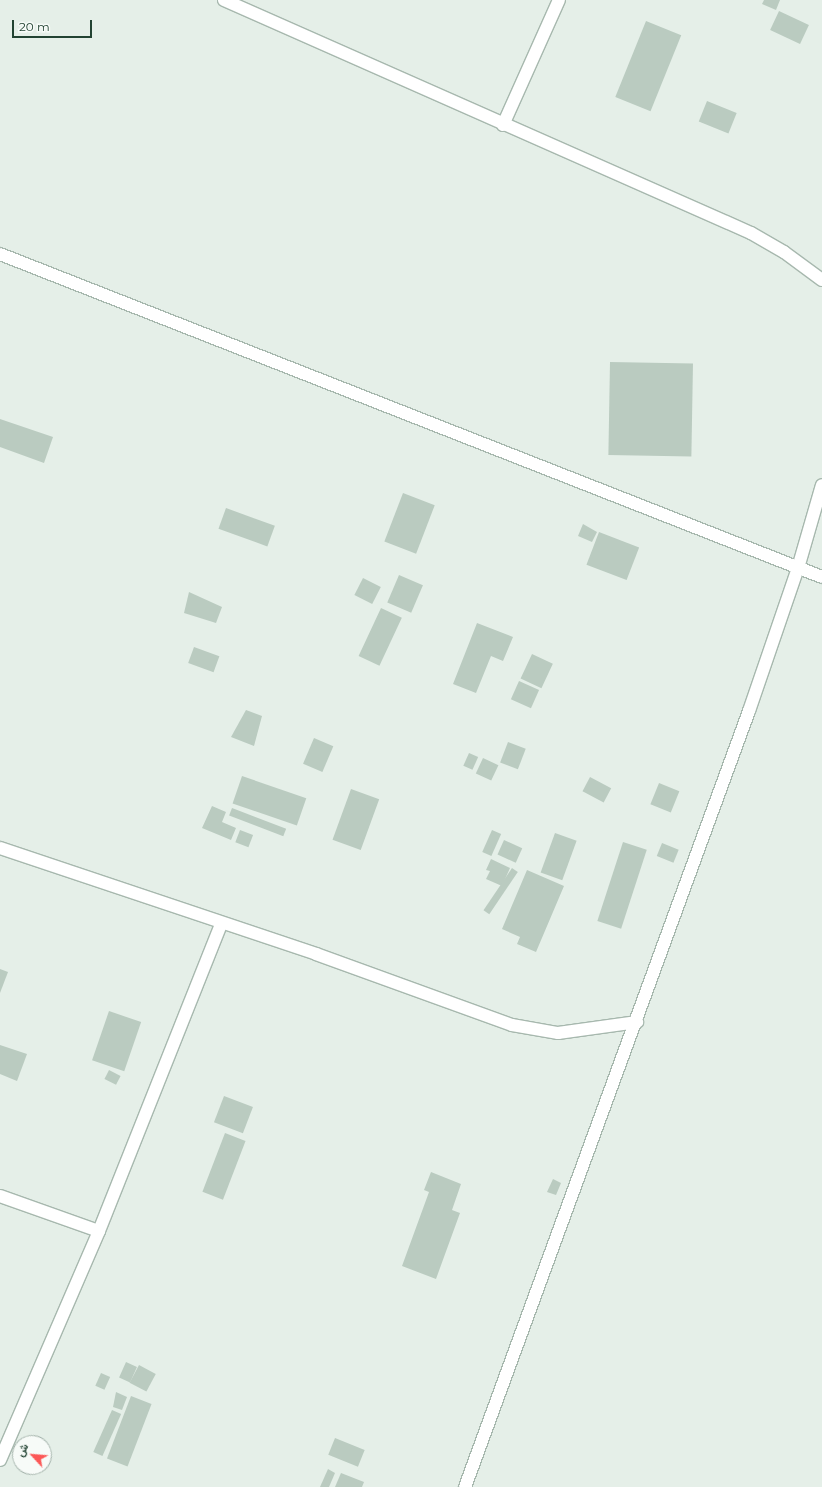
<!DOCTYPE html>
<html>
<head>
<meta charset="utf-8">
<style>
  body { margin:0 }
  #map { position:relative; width:822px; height:1487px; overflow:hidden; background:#e5efe8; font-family:Montserrat,Vazirmatn,sans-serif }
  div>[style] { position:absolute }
  .building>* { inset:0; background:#bacbc0; transform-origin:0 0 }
  .roads { filter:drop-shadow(1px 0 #a7b8ae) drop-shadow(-1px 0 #a7b8ae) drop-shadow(0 1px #a7b8ae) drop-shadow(0 -1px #a7b8ae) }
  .street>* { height:12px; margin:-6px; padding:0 6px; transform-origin:6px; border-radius:6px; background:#fff }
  span { translate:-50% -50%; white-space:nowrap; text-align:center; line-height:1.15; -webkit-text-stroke:3px #f7fbf8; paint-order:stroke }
  .north { position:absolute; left:12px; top:1435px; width:40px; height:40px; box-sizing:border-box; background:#f7fbf8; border:1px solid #a2b1a9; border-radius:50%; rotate:296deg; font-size:11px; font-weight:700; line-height:16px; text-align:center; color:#224332 }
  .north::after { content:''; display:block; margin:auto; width:14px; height:18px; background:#fc5857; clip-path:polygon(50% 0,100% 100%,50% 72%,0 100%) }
  .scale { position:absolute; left:12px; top:20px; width:80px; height:18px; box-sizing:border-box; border:2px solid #224332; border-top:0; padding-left:5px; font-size:12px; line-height:14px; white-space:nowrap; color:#224332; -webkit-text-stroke:3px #f7fbf8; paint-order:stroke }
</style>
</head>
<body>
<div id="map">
  <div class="building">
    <div style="clip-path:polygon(764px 0,780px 0,776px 10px,762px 4px)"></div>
    <div style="left:779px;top:11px;width:33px;height:21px;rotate:25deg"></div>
    <div style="left:646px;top:21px;width:38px;height:82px;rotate:22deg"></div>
    <div style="left:707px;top:101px;width:32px;height:22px;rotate:22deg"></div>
    <div style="left:610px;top:362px;width:83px;height:93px;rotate:1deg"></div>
    <div style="clip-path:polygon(0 419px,53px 437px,44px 463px,0 447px)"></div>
    <div style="left:403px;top:493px;width:34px;height:52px;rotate:21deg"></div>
    <div style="left:226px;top:508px;width:52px;height:22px;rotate:20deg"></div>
    <div style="clip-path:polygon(583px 524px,597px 532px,592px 542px,578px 536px)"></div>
    <div style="left:599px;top:532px;width:43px;height:35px;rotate:21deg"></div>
    <div style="left:399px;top:575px;width:26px;height:30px;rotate:23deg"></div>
    <div style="left:363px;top:578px;width:20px;height:19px;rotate:27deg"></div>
    <div style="clip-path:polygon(189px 592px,222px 607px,216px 623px,184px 613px)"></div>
    <div style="left:381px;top:608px;width:23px;height:53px;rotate:25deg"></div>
    <div style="clip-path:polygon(477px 623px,513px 637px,503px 661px,491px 656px,476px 693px,453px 684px)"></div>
    <div style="left:194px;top:647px;width:27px;height:17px;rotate:20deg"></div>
    <div style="left:532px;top:654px;width:23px;height:27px;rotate:25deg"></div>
    <div style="left:519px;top:681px;width:22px;height:20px;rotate:24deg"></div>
    <div style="clip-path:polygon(246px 710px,262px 716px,254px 746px,231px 737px)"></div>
    <div style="left:314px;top:738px;width:21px;height:28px;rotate:23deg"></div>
    <div style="left:508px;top:742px;width:19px;height:22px;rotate:21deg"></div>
    <div style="left:469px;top:753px;width:10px;height:14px;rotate:24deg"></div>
    <div style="left:483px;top:758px;width:17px;height:17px;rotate:25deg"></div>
    <div style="left:242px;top:776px;width:68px;height:29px;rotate:19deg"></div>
    <div style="left:590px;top:777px;width:24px;height:16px;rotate:28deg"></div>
    <div style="left:659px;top:783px;width:22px;height:23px;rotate:22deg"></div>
    <div style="left:351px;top:789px;width:30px;height:54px;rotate:20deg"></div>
    <div style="clip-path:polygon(212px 806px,226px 812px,222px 822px,236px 828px,231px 840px,202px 828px)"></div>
    <div style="left:232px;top:808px;width:58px;height:8px;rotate:21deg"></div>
    <div style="left:240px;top:830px;width:14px;height:13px;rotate:21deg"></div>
    <div style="left:492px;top:830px;width:10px;height:24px;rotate:24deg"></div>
    <div style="left:555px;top:833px;width:23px;height:42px;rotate:20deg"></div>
    <div style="left:504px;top:840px;width:20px;height:16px;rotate:24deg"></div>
    <div style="left:623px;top:842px;width:25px;height:83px;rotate:18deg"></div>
    <div style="left:662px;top:843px;width:18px;height:14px;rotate:22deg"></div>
    <div style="clip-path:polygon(491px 859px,510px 868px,502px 886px,486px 879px,490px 871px,486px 870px)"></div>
    <div style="left:512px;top:868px;width:7px;height:51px;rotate:34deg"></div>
    <div style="clip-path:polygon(527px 870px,564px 886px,536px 952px,517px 944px,520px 937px,502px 929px)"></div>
    <div style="clip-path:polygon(0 969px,8px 972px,0 993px)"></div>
    <div style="left:109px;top:1011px;width:34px;height:52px;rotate:19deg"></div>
    <div style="clip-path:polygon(0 1045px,27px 1054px,17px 1081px,0 1074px)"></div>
    <div style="left:109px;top:1070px;width:13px;height:10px;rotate:27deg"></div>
    <div style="left:224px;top:1096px;width:31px;height:28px;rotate:21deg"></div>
    <div style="left:225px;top:1133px;width:22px;height:63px;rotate:21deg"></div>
    <div style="clip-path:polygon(431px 1172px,461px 1184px,452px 1210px,460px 1213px,436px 1279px,402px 1266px,429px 1192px,424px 1190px)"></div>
    <div style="clip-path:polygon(553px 1179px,561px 1183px,556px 1195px,547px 1192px)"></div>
    <div style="left:126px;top:1362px;width:12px;height:17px;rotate:24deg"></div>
    <div style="left:139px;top:1365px;width:19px;height:20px;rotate:28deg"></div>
    <div style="left:101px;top:1373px;width:10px;height:14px;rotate:24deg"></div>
    <div style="clip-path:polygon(116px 1392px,127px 1397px,122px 1410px,113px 1407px)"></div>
    <div style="left:131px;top:1396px;width:22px;height:67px;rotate:21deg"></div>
    <div style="left:112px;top:1410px;width:10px;height:46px;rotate:24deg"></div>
    <div style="left:335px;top:1438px;width:32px;height:18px;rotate:22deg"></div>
    <div style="clip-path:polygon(328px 1469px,335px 1473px,329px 1487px,320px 1487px)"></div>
    <div style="clip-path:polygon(341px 1473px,364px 1482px,362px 1487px,335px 1487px)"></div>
  </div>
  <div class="roads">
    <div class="street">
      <div style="left:224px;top:0;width:576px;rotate:23.85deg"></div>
      <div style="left:751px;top:233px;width:38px;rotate:30deg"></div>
      <div style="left:784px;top:252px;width:47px;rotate:36.4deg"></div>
      <div style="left:503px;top:125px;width:137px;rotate:-65.9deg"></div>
      <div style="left:0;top:254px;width:883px;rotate:21.45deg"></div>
      <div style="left:0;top:848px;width:333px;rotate:18.5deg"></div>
      <div style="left:316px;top:954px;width:208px;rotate:19.9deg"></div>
      <div style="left:512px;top:1025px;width:47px;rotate:9.9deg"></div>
      <div style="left:558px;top:1033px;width:80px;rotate:-7.9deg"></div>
      <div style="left:0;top:1196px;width:105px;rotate:19.5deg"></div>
      <div style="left:0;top:1460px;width:249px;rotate:-66.6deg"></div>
      <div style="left:99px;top:1231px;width:330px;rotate:-68.3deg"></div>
      <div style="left:465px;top:1487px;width:826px;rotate:-69.9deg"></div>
      <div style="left:749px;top:711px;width:151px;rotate:-71.1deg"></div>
      <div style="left:798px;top:568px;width:86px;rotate:-73.9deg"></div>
    </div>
  </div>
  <div class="north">ش</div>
  <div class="scale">20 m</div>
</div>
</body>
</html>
